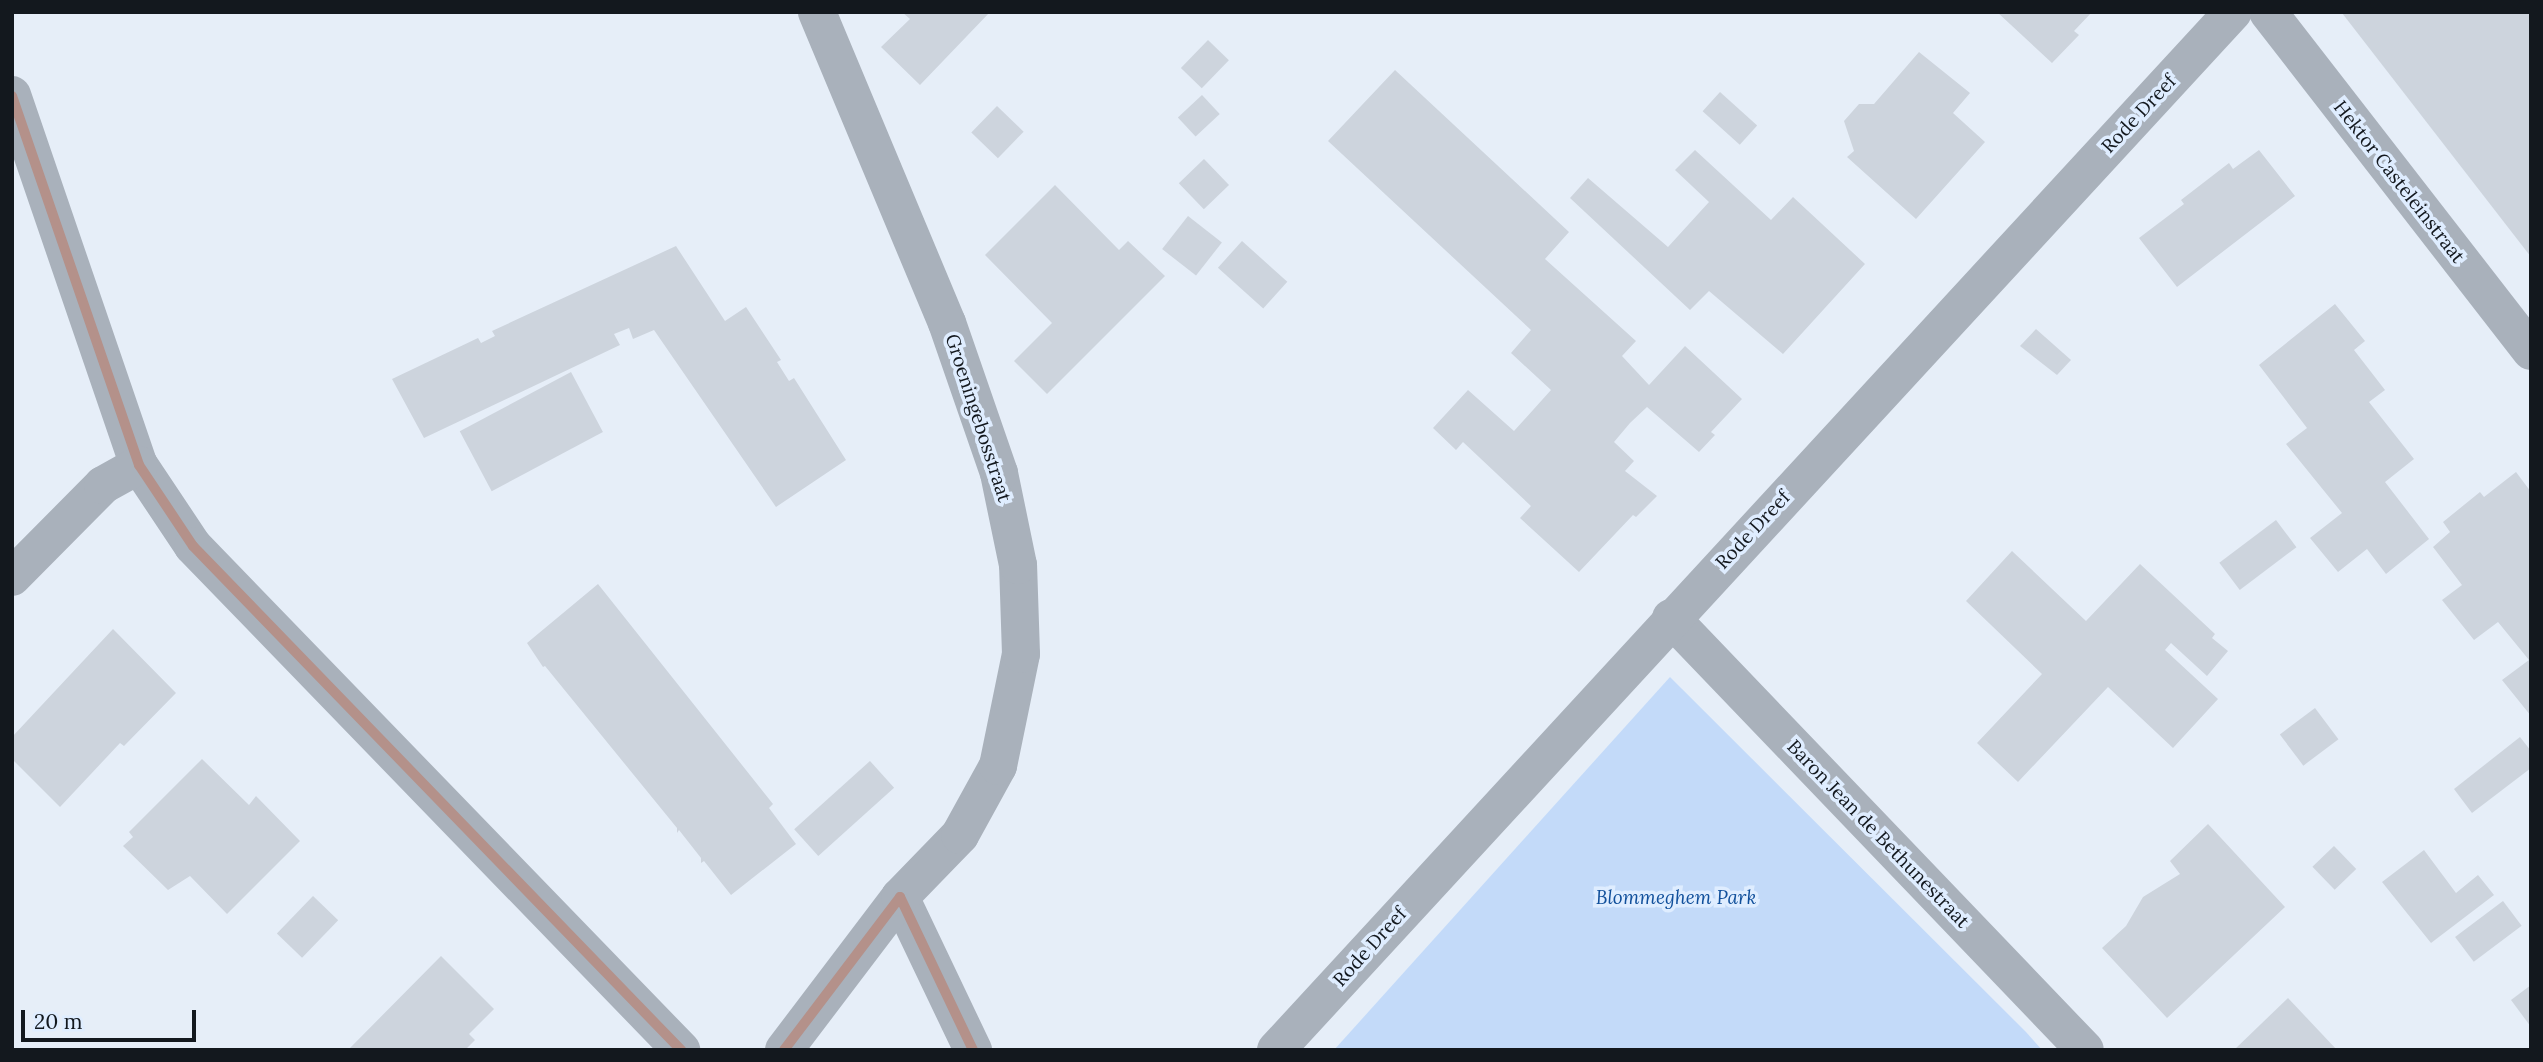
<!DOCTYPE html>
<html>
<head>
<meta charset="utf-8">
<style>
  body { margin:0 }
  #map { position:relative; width:2543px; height:1062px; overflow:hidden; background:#e6eef8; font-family:Lora,serif }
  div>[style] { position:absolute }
  .green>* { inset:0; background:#c3daf9 }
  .building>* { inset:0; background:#cdd4dd; transform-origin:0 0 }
  .minor>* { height:38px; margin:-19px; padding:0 19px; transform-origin:19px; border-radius:19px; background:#a9b1bb }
  .bus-1>* { height:10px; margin:-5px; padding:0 5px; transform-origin:5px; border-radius:5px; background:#b4918a }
  span { translate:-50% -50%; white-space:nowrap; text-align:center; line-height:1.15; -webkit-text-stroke:7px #dfedff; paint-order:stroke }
  .street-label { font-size:19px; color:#13181e }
  .park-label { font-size:19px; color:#104f9b; font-style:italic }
  .frame { position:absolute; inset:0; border:14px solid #13181e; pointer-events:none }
  .scale { position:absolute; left:21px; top:1010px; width:175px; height:32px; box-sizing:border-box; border:4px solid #13181e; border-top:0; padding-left:9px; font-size:21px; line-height:24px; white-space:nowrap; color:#13181e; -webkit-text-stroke:5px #dfedff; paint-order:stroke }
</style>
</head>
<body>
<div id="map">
  <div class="green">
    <div style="clip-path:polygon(1670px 677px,2026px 1032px,2042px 1050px,1334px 1050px)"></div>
  </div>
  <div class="building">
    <div style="clip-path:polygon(902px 12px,990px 12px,920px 85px,881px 47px,910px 19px)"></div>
    <div style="clip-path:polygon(1997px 12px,2092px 12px,2074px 31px,2079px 35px,2052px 63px)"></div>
    <div style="clip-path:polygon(2343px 12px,2531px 12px,2531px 257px,2342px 13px)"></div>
    <div style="left:1208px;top:40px;width:29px;height:39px;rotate:44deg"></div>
    <div style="clip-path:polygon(1919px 52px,1970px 93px,1953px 113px,1985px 142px,1916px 219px,1847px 157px,1854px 151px,1844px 121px,1859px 104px,1874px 104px)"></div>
    <div style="clip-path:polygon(1395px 70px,1569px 232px,1545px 259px,1636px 341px,1622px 356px,1649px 385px,1685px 346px,1742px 399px,1711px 432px,1715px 435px,1699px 452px,1647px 407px,1630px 423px,1614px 442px,1634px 461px,1625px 471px,1657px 496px,1636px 517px,1633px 515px,1579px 572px,1520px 518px,1531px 506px,1463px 442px,1456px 450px,1433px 428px,1468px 390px,1514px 431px,1551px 390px,1511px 353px,1531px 330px,1328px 141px)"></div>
    <div style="left:1720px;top:92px;width:50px;height:26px;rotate:42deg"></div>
    <div style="left:1202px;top:95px;width:26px;height:33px;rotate:47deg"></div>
    <div style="left:997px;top:106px;width:37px;height:37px;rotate:44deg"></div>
    <div style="clip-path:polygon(1695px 150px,1771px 220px,1793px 197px,1865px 264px,1783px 354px,1709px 291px,1690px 310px,1570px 198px,1588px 178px,1668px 247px,1709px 202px,1675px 170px)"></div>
    <div style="clip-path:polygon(2259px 150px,2295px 196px,2177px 287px,2139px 238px,2184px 204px,2181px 200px,2229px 163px,2233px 169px)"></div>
    <div style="left:1204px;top:159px;width:36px;height:35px;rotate:46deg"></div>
    <div style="clip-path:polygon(1055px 185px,1119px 250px,1128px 241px,1165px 276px,1047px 394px,1014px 361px,1052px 323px,985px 255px)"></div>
    <div style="left:1188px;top:216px;width:43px;height:42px;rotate:38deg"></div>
    <div style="left:1242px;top:241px;width:61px;height:36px;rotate:42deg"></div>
    <div style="clip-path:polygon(676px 246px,725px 321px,746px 307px,781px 360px,777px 362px,789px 381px,794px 378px,846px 460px,776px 507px,654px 330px,633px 339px,629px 328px,614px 334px,620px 345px,424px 438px,392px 379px,478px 338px,481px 343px,495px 336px,492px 331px)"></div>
    <div style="clip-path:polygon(2335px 304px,2365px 341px,2354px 350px,2385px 390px,2369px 402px,2414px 459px,2385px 482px,2429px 539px,2386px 574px,2367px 549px,2338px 572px,2310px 538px,2342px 513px,2286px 444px,2307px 428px,2259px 365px)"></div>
    <div style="clip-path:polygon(2036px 329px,2071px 360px,2057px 375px,2020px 346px)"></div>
    <div style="left:571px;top:372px;width:68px;height:126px;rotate:62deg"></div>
    <div style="clip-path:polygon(2516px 472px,2531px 492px,2531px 716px,2502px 680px,2529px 660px,2498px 622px,2474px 640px,2442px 600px,2462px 585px,2433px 547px,2450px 532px,2443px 522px,2480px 492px,2484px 497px)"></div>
    <div style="left:2276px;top:520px;width:34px;height:71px;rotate:53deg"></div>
    <div style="clip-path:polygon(2012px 551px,2086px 621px,2140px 564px,2215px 634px,2212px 638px,2228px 651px,2207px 676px,2171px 643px,2165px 650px,2218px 699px,2173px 748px,2108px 687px,2018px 782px,1977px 743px,2042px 674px,1966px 601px)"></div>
    <div style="clip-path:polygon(598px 584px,773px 804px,769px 808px,796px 844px,731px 895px,704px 861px,701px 863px,701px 858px,679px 830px,677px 833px,677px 828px,545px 666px,543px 667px,527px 643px)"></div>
    <div style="clip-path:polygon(113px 629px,176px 693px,124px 746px,120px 743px,60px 807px,12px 759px,12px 737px)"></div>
    <div style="left:2315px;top:708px;width:39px;height:44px;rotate:53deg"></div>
    <div style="clip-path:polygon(2520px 737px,2531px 751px,2531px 768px,2472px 813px,2454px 789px)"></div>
    <div style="clip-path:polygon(202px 759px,249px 805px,256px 796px,300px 841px,227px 914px,190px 876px,168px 890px,123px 846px,133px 837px,129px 832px)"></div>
    <div style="left:870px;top:761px;width:36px;height:102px;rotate:48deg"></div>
    <div style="clip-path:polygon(2208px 824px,2285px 907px,2167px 1018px,2102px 948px,2126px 926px,2143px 897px,2180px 874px,2170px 861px)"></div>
    <div style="left:2334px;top:846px;width:32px;height:30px;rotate:46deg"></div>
    <div style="clip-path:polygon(2424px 850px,2456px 893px,2478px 875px,2494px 895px,2431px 943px,2382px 882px)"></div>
    <div style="left:313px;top:896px;width:35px;height:52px;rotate:44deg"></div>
    <div style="left:2503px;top:901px;width:31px;height:60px;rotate:53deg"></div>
    <div style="clip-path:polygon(441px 956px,494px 1009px,469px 1034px,475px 1040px,465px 1050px,348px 1050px)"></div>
    <div style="clip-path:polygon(2531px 985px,2531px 1027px,2511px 1000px)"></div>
    <div style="clip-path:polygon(2288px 998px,2337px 1050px,2234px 1050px)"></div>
  </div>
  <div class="minor">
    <div style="left:2268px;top:12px;width:429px;rotate:52.2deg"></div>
    <div style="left:12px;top:95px;width:391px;rotate:71.1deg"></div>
    <div style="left:139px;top:465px;width:97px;rotate:56.3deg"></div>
    <div style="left:193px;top:546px;width:702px;rotate:45.92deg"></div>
    <div style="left:12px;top:577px;width:129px;rotate:-45.3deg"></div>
    <div style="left:103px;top:485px;width:41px;rotate:-29.1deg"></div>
    <div style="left:1671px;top:618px;width:598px;rotate:46.22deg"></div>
    <div style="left:900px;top:897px;width:170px;rotate:64.5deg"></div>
    <div style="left:784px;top:1050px;width:192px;rotate:-52.8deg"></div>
    <div style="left:900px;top:897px;width:86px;rotate:-45.9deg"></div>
    <div style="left:960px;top:835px;width:79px;rotate:-61.2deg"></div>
    <div style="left:998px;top:766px;width:114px;rotate:-78.4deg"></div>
    <div style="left:1021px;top:654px;width:89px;rotate:-91.9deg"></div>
    <div style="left:1018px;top:565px;width:94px;rotate:-101.7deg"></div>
    <div style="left:999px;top:473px;width:159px;rotate:-109.1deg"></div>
    <div style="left:947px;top:323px;width:337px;rotate:-112.7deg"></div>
    <div style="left:1276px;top:1050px;width:1412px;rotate:-47.33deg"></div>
  </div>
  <div class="bus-1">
    <div style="left:12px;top:96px;width:390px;rotate:71deg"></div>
    <div style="left:139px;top:465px;width:97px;rotate:56.3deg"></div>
    <div style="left:193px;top:546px;width:702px;rotate:45.92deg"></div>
    <div style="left:900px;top:897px;width:170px;rotate:64.5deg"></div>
    <div style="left:784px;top:1050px;width:192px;rotate:-52.8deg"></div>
  </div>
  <div class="street-label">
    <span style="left:2139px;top:114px;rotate:-47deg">Rode Dreef</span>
    <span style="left:2399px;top:182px;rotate:52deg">Hektor Casteleinstraat</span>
    <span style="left:978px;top:418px;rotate:72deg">Groeningebosstraat</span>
    <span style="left:1753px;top:530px;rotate:-47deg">Rode Dreef</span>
    <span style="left:1878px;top:834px;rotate:46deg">Baron Jean de Bethunestraat</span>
    <span style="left:1370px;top:947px;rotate:-48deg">Rode Dreef</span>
  </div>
  <div class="park-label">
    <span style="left:1676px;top:898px">Blommeghem Park</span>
  </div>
  <div class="frame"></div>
  <div class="scale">20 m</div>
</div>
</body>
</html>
